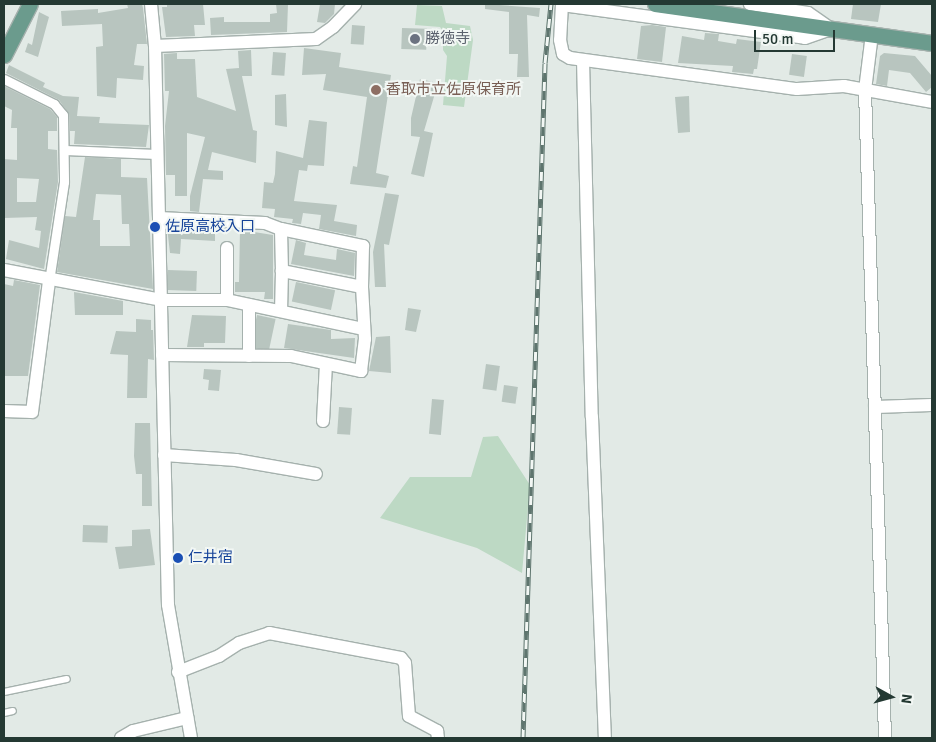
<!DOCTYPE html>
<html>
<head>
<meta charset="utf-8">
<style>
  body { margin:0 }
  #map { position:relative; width:936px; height:742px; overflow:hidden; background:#e2eae6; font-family:Signika,"Noto Sans JP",sans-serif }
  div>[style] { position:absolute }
  .green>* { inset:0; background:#bdd9c4 }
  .building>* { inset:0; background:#b8c5bf; transform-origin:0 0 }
  .roads { filter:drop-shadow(1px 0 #a5b1ad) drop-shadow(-1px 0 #a5b1ad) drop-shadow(0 1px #a5b1ad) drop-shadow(0 -1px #a5b1ad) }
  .service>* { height:6px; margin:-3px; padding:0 3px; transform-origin:3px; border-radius:3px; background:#fff }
  .pedestrian>* { height:9px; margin:-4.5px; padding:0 4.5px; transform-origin:4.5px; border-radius:4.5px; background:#fff }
  .minor>* { height:12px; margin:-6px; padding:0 6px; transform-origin:6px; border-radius:6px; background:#fff }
  .primary>* { height:15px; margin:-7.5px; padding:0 7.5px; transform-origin:7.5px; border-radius:7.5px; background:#6b9b8d }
  .rail>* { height:5px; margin-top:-2.5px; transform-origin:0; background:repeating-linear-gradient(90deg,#f2f7f4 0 9px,#5e756e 0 18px); box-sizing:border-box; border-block:1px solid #5e756e }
  .dots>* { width:14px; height:14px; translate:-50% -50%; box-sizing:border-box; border:2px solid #f2f7f4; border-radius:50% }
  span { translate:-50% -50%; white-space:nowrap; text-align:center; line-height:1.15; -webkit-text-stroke:4px #f2f7f4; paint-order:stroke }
  .worship-label { font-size:15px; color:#5b616d }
  .left { translate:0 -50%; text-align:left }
  .education-label { font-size:15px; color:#785e54 }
  .transit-label { font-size:15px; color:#164399 }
  .frame { position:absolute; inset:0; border:5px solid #243933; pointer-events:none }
  .north { position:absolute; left:866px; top:672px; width:50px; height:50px; -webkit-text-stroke:4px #f2f7f4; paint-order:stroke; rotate:97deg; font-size:14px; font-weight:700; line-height:20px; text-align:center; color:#243933 }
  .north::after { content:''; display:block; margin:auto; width:18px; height:22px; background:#243933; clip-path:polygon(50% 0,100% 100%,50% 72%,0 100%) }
  .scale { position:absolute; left:754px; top:30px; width:81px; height:22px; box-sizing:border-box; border:2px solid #243933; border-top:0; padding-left:6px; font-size:15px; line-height:18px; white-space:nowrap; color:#243933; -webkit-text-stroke:4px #f2f7f4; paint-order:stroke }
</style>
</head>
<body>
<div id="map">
  <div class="green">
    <div style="clip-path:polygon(417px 5px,442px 6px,446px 23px,470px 26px,473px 40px,464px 107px,443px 105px,447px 56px,443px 50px,443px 31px,440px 27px,415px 25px)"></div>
    <div style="clip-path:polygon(498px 436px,530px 485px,522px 573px,477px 548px,380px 518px,410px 477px,471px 477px,483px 437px)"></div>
  </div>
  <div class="building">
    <div style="clip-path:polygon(127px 4px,142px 4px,143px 8px,147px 44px,137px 44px,134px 65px,144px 66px,143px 80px,117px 78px,116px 98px,97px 96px,96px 47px,103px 46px,102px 24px,62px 26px,61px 11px,98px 9px,98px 13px,128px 8px)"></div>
    <div style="clip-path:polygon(167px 4px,203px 4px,205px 25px,194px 25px,195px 36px,166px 37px,162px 7px,167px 7px)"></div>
    <div style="clip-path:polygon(276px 4px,288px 4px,287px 32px,211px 35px,210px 18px,224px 17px,224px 22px,270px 22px,270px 14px,277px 13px)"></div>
    <div style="clip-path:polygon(320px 4px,335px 4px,334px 14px,325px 23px,317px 22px)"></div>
    <div style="clip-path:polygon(485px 4px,540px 8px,539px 17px,527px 15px,529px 77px,517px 77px,518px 54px,509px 54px,509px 12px,485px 9px)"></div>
    <div style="clip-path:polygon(853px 4px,881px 4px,878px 22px,851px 19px)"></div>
    <div style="clip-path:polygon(39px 12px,49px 17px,38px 57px,25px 52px,28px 43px,32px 45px)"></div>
    <div style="left:352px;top:25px;width:13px;height:19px;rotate:4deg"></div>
    <div style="clip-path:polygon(652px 25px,666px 27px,662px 62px,637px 59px,641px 26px)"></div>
    <div style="left:402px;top:28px;width:25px;height:21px;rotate:2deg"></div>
    <div style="clip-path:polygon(705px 33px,719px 34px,718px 41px,736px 44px,737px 39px,761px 42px,757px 69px,754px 69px,753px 74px,732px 72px,733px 66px,678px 63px,682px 36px,704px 40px)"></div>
    <div style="clip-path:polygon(304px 48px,341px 53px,339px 67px,391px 75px,376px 173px,389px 176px,386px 188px,350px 184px,353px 166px,357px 167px,367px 97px,323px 90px,326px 74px,302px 75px)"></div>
    <div style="clip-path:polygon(251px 50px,252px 76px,242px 76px,253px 130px,257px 131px,256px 163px,212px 152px,208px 170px,223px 171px,223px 180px,203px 179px,199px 212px,190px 211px,190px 196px,205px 137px,187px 133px,187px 196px,175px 196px,175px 175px,166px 175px,165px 126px,169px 91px,165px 91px,164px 54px,177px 53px,177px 59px,195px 59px,197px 97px,236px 111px,226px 69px,239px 68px,238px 51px)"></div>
    <div style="left:273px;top:52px;width:13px;height:23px;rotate:4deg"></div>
    <div style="clip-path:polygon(884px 53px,915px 56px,932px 76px,932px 87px,926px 92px,910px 73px,889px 70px,887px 86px,876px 84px,880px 56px)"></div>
    <div style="left:792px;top:54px;width:15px;height:21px;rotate:8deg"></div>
    <div style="clip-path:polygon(9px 65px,45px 83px,43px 87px,63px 96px,79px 97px,77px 116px,100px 117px,99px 123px,149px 125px,146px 147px,74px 144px,75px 131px,70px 131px,69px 114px,59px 100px,6px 73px)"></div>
    <div style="clip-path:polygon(420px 79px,438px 83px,424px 131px,433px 133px,424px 177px,411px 174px,420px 137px,411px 136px,411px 118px)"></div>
    <div style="clip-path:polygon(evenodd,4px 86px,50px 109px,57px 117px,57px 131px,48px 131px,48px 149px,57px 150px,58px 182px,44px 269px,6px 259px,9px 240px,39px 248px,41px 231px,35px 230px,37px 217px,4px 218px,4px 159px,17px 160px,17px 128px,11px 128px,12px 110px,4px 106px,4px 86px,17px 178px,39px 179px,36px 202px,17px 202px,17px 178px)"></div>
    <div style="clip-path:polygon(286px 94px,287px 127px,275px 125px,275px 95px)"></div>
    <div style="clip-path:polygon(689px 96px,690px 132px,678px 133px,675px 97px)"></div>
    <div style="clip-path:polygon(309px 120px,327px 122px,324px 166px,308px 165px,307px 171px,299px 170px,294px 201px,337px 205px,334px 221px,357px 225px,356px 236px,319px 229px,321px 215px,303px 213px,301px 224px,292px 223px,293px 219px,274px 217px,275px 209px,262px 208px,264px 182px,273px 183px,275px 174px,276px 151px,303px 158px)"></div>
    <div style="clip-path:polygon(evenodd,85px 157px,121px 159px,121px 177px,147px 178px,153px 289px,57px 272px,65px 216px,76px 217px,85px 157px,96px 194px,121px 195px,122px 224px,129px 224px,130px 246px,100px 246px,100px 220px,93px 220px,96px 194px)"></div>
    <div style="clip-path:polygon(385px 193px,399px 195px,389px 245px,384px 244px,386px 287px,375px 287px,373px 252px)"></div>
    <div style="clip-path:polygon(167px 227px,215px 229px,215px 241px,181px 239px,180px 254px,170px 253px)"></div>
    <div style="clip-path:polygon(240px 230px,273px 235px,273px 299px,264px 299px,265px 292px,235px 292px,235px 282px,239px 282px)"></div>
    <div style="clip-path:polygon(296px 240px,306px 243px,304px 255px,336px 260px,337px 249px,355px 253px,354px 276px,291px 264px)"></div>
    <div style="left:168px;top:270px;width:29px;height:20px;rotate:2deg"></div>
    <div style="clip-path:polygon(14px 280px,40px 285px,28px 376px,4px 376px,4px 284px,13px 286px)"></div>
    <div style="left:296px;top:282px;width:40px;height:20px;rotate:12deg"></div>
    <div style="clip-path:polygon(74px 292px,123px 301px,123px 315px,75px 315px)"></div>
    <div style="clip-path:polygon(408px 308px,421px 310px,416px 332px,405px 330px)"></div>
    <div style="clip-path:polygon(192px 315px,226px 316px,225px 343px,204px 343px,204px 347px,187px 347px)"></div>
    <div style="left:257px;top:315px;width:19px;height:33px;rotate:12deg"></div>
    <div style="clip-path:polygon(136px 319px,151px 320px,151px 330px,153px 330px,154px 360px,148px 359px,147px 398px,127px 398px,128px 355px,110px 354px,116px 331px,136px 332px)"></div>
    <div style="clip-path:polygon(288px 324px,331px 330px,331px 339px,355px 338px,354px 358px,284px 348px)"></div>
    <div style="clip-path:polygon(390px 336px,391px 373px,369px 371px,376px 337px)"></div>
    <div style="left:486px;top:364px;width:14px;height:25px;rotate:8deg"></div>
    <div style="clip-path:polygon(204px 369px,221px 370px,219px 391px,208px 390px,209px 380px,203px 379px)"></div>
    <div style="left:504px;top:385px;width:14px;height:17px;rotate:8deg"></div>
    <div style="left:432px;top:399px;width:12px;height:35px;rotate:5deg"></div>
    <div style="left:339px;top:407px;width:13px;height:27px;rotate:4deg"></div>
    <div style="clip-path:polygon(135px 423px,150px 423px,152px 506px,142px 506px,142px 474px,136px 474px,134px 456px)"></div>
    <div style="left:83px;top:525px;width:25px;height:17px;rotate:2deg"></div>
    <div style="clip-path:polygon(150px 529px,155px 565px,119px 569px,115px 547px,132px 546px,132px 530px)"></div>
  </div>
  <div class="roads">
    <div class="service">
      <div style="left:4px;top:692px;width:64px;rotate:-11.7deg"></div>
      <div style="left:4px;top:713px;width:9px;rotate:-13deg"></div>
    </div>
    <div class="pedestrian">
      <div style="left:4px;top:79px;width:56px;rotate:26.6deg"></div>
      <div style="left:54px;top:104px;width:14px;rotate:51deg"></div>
      <div style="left:63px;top:115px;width:67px;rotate:89.1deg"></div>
      <div style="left:64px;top:182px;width:100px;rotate:98.6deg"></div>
      <div style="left:64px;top:150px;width:93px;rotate:2.5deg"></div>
    </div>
    <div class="minor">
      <div style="left:151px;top:4px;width:42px;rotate:84.6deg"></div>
      <div style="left:155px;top:46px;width:559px;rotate:88.67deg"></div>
      <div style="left:168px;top:605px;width:135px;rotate:80.2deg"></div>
      <div style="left:562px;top:4px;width:36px;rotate:93deg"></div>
      <div style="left:560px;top:40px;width:14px;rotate:78deg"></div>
      <div style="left:563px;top:54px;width:8px;rotate:30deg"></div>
      <div style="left:570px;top:58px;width:229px;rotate:7.8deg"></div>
      <div style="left:797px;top:89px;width:47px;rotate:-3.7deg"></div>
      <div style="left:844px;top:86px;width:89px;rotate:10.3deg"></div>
      <div style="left:562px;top:5px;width:245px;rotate:7.7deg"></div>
      <div style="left:805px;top:38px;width:28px;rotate:-19deg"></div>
      <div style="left:831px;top:29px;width:28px;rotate:-145deg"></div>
      <div style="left:808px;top:13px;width:59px;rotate:-171.2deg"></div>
      <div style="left:872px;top:34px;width:56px;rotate:97.1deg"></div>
      <div style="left:865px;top:90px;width:648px;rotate:88.23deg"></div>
      <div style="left:155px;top:46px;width:161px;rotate:-2.5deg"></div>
      <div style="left:316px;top:39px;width:21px;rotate:-35deg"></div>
      <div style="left:333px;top:27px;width:32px;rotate:-46deg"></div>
      <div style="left:583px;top:60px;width:357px;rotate:88.6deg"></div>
      <div style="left:592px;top:417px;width:321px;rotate:87.7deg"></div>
      <div style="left:159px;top:218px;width:106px;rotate:2.7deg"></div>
      <div style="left:265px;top:223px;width:17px;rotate:21deg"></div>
      <div style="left:227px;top:248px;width:52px;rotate:90deg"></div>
      <div style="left:4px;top:270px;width:160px;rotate:10.8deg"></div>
      <div style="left:161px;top:300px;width:66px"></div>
      <div style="left:227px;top:300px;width:140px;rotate:12deg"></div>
      <div style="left:282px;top:271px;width:42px;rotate:-91.4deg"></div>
      <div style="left:281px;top:229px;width:84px;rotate:11.7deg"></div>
      <div style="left:363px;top:246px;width:41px;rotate:91.4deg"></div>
      <div style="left:249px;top:305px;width:51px;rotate:90deg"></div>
      <div style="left:162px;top:355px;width:129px;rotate:0.4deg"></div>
      <div style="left:291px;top:356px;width:72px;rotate:12.1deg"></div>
      <div style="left:361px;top:371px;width:32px;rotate:-83deg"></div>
      <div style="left:365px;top:339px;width:52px;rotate:-93.3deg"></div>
      <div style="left:362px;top:287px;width:82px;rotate:-168.7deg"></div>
      <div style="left:282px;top:271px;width:40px;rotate:91.4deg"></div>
      <div style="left:875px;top:407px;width:57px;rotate:-2deg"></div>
      <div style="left:4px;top:411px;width:28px;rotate:2deg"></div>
      <div style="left:32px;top:412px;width:132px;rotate:-82.6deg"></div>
      <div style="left:323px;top:421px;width:57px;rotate:-87deg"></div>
      <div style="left:164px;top:455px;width:72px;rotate:4deg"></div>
      <div style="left:236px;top:460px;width:81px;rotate:9.9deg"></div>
      <div style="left:178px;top:672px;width:44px;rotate:-21.3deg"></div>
      <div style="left:219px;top:656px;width:24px;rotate:-33deg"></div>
      <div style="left:239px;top:643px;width:32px;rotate:-18deg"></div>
      <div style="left:269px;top:633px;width:134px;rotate:10.7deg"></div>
      <div style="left:401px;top:658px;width:6px;rotate:51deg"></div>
      <div style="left:405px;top:663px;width:53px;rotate:85.7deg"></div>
      <div style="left:409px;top:716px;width:32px;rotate:28deg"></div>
      <div style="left:437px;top:731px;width:7px;rotate:82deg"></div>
      <div style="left:121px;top:738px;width:14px;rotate:-30deg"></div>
      <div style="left:133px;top:731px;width:56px;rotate:-13.5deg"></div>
    </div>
    <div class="primary">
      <div style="left:655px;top:4px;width:280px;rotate:8deg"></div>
      <div style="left:4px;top:55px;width:57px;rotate:-63deg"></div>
    </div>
  </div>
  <div class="rail">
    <div style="left:523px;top:738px;width:675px;rotate:-88.13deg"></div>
    <div style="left:545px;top:63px;width:59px;rotate:-84.2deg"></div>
  </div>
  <div class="dots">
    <div style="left:415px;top:39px;background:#6b7280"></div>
    <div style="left:376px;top:90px;background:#8d6e63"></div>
    <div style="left:155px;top:227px;background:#1a4fb4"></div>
    <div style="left:178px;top:558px;background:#1a4fb4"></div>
  </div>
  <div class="worship-label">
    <span class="left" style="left:425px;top:39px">勝徳寺</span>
  </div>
  <div class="education-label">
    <span class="left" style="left:386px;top:90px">香取市立佐原保育所</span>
  </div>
  <div class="transit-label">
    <span class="left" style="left:165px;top:227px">佐原高校入口</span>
    <span class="left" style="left:188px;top:558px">仁井宿</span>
  </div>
  <div class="frame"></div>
  <div class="north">N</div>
  <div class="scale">50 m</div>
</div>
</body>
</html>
